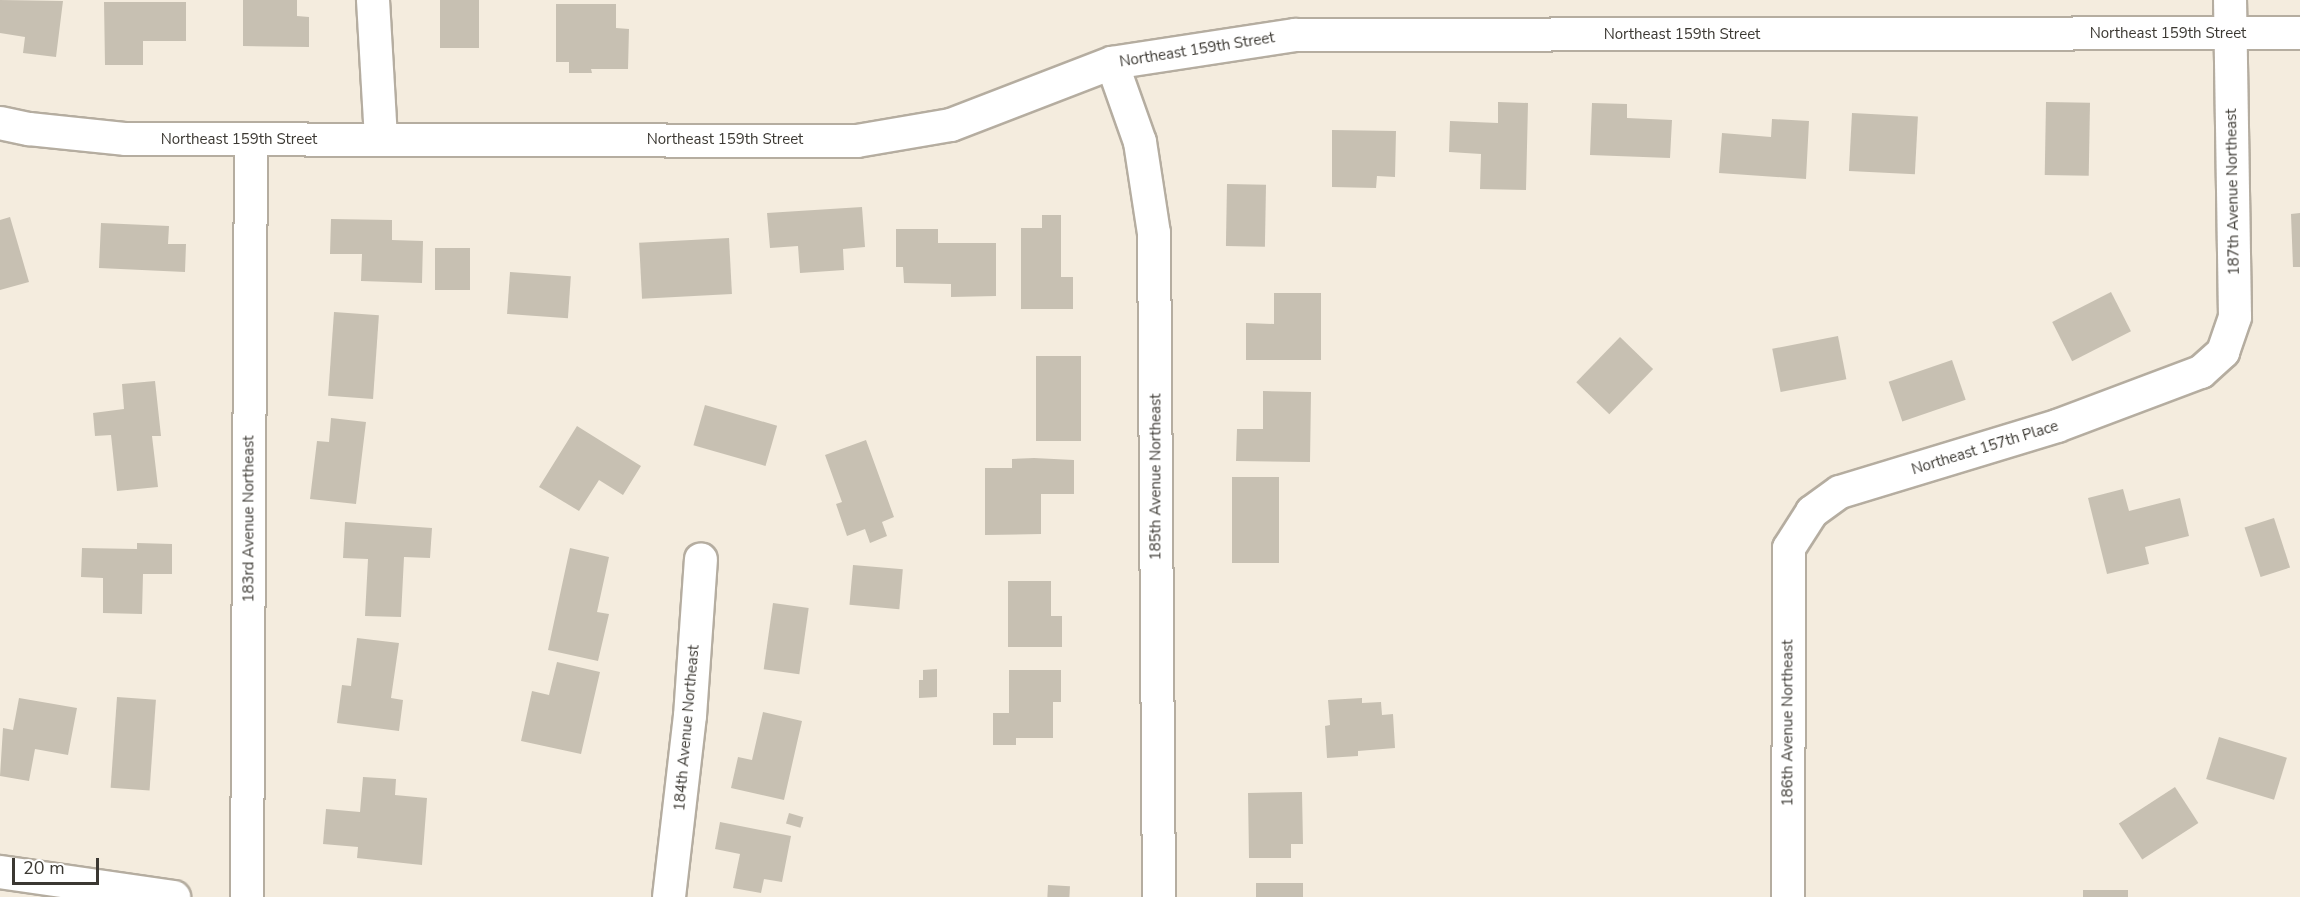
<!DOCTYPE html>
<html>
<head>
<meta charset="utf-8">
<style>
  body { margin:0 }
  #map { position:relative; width:2300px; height:897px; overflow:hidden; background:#f4ecde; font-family:"Nunito Sans",sans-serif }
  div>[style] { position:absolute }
  .building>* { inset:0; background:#c7c0b2; transform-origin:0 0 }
  .roads { filter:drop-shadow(2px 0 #b5ada0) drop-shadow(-2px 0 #b5ada0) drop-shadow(0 2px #b5ada0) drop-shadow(0 -2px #b5ada0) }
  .street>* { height:32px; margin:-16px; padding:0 16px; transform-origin:16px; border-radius:16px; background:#fff }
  span { translate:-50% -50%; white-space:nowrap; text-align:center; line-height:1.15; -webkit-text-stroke:5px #fff; paint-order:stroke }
  .street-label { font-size:15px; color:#3b3832 }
  .scale { position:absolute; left:12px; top:858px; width:87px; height:27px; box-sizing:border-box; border:3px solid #3b3832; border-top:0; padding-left:8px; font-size:18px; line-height:21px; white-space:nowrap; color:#3b3832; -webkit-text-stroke:4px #fff; paint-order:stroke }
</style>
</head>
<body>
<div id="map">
  <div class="building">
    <div style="clip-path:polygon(0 0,63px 1px,56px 57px,23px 53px,25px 37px,0 33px)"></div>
    <div style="clip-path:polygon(243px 0,297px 0,297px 16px,309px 17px,309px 47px,243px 46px)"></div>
    <div style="left:440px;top:0;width:39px;height:48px"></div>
    <div style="clip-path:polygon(104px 2px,186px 2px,186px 41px,143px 41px,143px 65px,105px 65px)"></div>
    <div style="clip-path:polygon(556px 4px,616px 4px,616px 28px,629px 29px,628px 69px,591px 69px,592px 73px,569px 73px,569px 62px,556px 62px)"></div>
    <div style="clip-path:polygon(1498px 102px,1528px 103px,1526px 190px,1480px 189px,1481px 154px,1449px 152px,1450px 121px,1498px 123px)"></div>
    <div style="left:2046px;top:102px;width:44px;height:73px;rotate:1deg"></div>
    <div style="clip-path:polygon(1592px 103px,1627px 104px,1627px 118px,1672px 120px,1670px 158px,1590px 155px)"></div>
    <div style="left:1852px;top:113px;width:66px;height:58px;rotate:3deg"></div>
    <div style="clip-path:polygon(1772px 119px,1809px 121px,1806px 179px,1719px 173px,1722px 133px,1771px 137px)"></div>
    <div style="clip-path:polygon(1332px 130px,1396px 131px,1395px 177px,1377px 176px,1376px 188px,1332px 187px)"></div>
    <div style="left:1227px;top:184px;width:39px;height:62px;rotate:1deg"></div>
    <div style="clip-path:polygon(862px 207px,865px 247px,843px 249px,844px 270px,800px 273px,798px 246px,770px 248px,767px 213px)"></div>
    <div style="clip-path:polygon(2300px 213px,2300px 267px,2293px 267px,2291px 214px)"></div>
    <div style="clip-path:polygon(1042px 215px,1061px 215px,1061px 277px,1073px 277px,1073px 309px,1021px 309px,1021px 228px,1042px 228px)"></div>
    <div style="clip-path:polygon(10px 217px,29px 282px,0 290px,0 220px)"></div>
    <div style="clip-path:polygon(331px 219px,392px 220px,392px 240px,423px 241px,422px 283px,361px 281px,362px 254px,330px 254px)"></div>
    <div style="clip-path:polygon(101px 223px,169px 226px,168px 244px,186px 244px,185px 272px,99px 268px)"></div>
    <div style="clip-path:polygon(896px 229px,938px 229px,938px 243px,996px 243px,996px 296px,951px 297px,951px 284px,904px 283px,903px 267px,896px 267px)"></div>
    <div style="left:729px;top:238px;width:56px;height:90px;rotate:87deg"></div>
    <div style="left:435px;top:248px;width:35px;height:42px"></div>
    <div style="left:510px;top:272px;width:61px;height:42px;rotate:4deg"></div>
    <div style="left:2111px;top:292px;width:44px;height:66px;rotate:63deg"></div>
    <div style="clip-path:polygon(1274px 293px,1321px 293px,1321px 360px,1246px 360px,1246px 323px,1274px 324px)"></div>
    <div style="left:334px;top:312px;width:45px;height:84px;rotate:4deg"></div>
    <div style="left:1838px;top:336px;width:44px;height:67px;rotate:79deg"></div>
    <div style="left:1620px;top:337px;width:46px;height:63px;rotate:44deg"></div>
    <div style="left:1081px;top:356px;width:85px;height:45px;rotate:90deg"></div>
    <div style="left:1952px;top:360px;width:42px;height:67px;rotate:71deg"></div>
    <div style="clip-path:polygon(155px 381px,161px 436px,152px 436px,158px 487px,117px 491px,111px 435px,95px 436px,93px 413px,124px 409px,122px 384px)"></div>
    <div style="clip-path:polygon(1263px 391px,1311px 392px,1310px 462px,1236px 461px,1237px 429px,1263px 429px)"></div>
    <div style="left:705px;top:405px;width:75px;height:42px;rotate:16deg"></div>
    <div style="clip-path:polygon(331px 418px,366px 422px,356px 504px,310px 499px,317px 441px,329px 442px)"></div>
    <div style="clip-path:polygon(577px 426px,641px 466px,623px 495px,599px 480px,579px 511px,539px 487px)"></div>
    <div style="clip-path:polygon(866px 440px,894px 517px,882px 522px,887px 536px,870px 543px,865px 529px,847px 536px,836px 504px,842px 502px,825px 455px)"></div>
    <div style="clip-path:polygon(1034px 458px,1074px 460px,1074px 494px,1041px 494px,1041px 534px,985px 535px,985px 468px,1012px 468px,1012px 459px)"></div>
    <div style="left:1232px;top:477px;width:47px;height:86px"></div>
    <div style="clip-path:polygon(2123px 489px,2129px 511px,2180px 498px,2189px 536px,2145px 547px,2149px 564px,2107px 574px,2088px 498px)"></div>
    <div style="left:2274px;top:518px;width:52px;height:31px;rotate:72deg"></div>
    <div style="clip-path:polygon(345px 522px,432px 528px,430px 558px,404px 557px,401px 617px,365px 616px,368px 559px,343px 558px)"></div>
    <div style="clip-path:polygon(137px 543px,172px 544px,172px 574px,143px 574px,142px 614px,103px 613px,103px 578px,81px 577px,82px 548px,137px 549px)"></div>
    <div style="clip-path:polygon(570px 548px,609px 557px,597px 612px,609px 614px,598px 661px,548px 650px)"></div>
    <div style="left:853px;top:565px;width:50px;height:40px;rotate:5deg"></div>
    <div style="clip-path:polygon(1008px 581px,1051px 581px,1051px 616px,1062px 616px,1062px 647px,1008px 647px)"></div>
    <div style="left:773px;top:603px;width:36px;height:67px;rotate:8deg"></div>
    <div style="clip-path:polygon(357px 638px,399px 643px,391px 698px,403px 700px,399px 731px,337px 723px,342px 685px,351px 686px)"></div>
    <div style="clip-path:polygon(557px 662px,600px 672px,581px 754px,521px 741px,532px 691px,549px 695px)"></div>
    <div style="clip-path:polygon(937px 669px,937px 697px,919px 698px,919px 680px,923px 680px,923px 670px)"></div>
    <div style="clip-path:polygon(1009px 670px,1061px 670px,1061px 702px,1053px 702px,1053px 738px,1016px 738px,1016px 745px,993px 745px,993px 713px,1009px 713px)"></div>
    <div style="left:117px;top:697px;width:39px;height:91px;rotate:4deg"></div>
    <div style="clip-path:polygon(19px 698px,77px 708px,68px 755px,35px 749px,29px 781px,0 776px,3px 728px,13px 730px)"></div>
    <div style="clip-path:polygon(1362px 698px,1362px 703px,1381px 702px,1382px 715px,1393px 714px,1395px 748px,1358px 751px,1358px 756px,1327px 758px,1325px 726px,1330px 725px,1328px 700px)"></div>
    <div style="clip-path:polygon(763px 712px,802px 721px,784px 800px,731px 788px,738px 757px,752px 760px)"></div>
    <div style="left:2219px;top:737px;width:71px;height:44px;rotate:17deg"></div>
    <div style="clip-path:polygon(363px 777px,396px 779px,395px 795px,427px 798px,422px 865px,357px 858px,358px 847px,323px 844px,326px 809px,360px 812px)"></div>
    <div style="left:2175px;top:787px;width:43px;height:67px;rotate:57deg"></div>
    <div style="clip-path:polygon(1302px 792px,1303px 844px,1291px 844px,1291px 858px,1249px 858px,1248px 793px)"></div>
    <div style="left:789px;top:813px;width:15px;height:11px;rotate:16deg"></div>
    <div style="clip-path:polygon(720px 822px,791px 836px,782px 882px,764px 879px,761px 893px,733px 888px,740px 854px,715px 849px)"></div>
    <div style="left:1256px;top:883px;width:47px;height:14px"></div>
    <div style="left:1048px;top:885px;width:22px;height:12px;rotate:3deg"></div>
    <div style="left:2083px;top:890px;width:45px;height:7px"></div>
  </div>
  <div class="roads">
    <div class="street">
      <div style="left:373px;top:0;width:138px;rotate:86.7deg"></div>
      <div style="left:1112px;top:63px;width:84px;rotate:70.5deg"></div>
      <div style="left:1140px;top:142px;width:92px;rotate:81.3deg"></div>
      <div style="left:1154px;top:233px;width:664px;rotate:89.57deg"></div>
      <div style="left:0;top:123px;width:30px;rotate:12deg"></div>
      <div style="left:29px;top:129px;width:98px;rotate:5.9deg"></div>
      <div style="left:126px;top:139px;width:731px;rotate:0.16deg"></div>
      <div style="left:857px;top:141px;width:95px;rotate:-9.7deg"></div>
      <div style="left:951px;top:125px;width:173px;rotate:-21.1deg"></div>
      <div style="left:1112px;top:63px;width:185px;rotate:-8.7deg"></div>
      <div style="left:1295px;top:35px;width:1005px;rotate:-0.11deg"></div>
      <div style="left:0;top:872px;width:176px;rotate:8.2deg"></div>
      <div style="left:247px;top:897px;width:756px;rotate:-89.7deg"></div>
      <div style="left:669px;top:897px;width:182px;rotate:-83.4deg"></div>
      <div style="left:690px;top:716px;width:157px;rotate:-86deg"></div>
      <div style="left:1788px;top:897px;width:349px;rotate:-89.8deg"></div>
      <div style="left:1789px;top:548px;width:43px;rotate:-57.4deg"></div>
      <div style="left:1812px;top:512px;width:34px;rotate:-36deg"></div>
      <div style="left:1840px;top:492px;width:227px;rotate:-16.9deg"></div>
      <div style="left:2057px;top:426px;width:154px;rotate:-20.6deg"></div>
      <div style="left:2201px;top:372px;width:30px;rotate:-42deg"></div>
      <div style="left:2223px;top:352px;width:37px;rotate:-71deg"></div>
      <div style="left:2235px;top:317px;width:317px;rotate:-90.9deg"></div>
    </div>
  </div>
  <div class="street-label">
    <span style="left:2168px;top:34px">Northeast 159th Street</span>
    <span style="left:1682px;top:35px">Northeast 159th Street</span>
    <span style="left:1197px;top:50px;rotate:-9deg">Northeast 159th Street</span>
    <span style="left:239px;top:140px">Northeast 159th Street</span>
    <span style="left:725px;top:140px">Northeast 159th Street</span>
    <span style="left:2233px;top:192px;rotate:-91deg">187th Avenue Northeast</span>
    <span style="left:1985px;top:448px;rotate:-17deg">Northeast 157th Place</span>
    <span style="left:1156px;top:477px;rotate:-90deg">185th Avenue Northeast</span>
    <span style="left:249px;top:519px;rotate:-90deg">183rd Avenue Northeast</span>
    <span style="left:1788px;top:723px;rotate:-90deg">186th Avenue Northeast</span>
    <span style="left:687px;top:728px;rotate:-85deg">184th Avenue Northeast</span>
  </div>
  <div class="scale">20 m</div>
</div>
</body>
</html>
